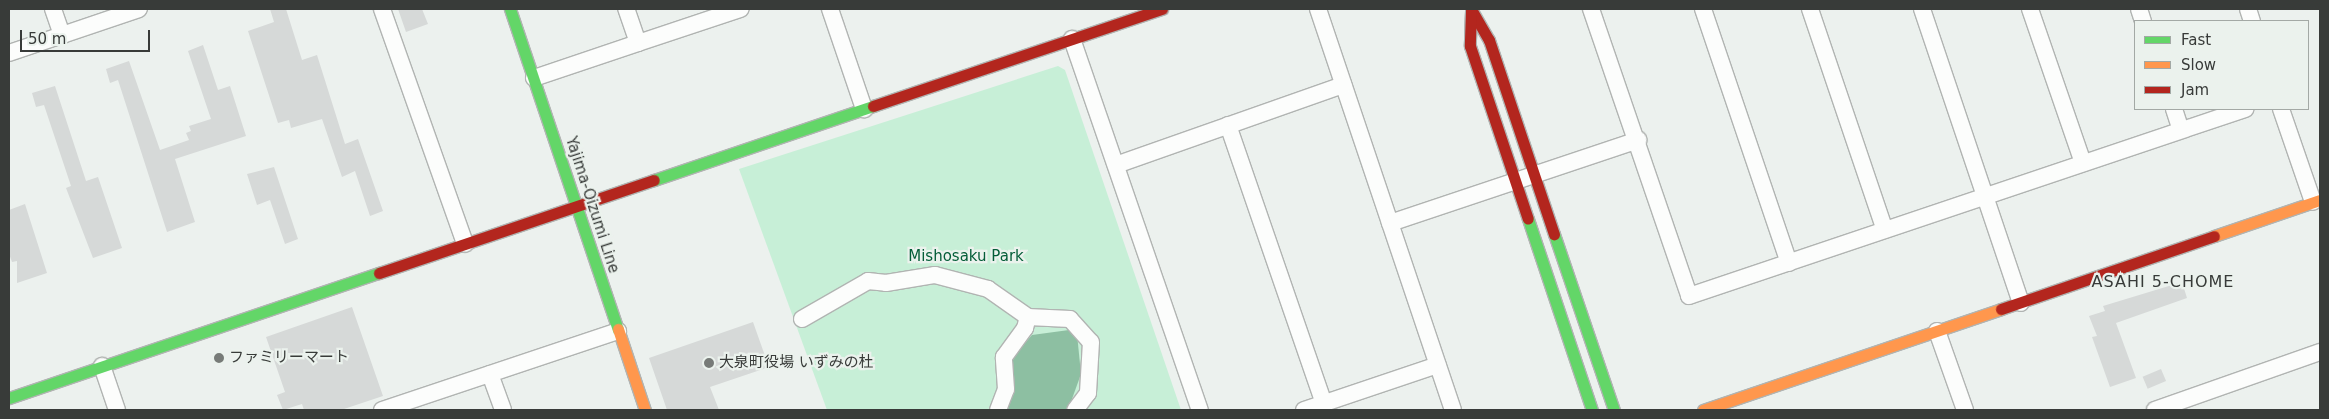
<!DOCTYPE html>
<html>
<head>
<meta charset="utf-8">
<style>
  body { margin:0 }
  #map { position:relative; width:2329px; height:419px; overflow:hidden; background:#ecf1ee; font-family:"DejaVu Sans","Noto Sans JP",sans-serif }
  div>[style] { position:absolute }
  .green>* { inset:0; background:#c7efd7 }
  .water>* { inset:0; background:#8dbfa2 }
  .building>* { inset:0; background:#d6d9d8; transform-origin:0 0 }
  .roads { filter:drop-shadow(1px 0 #b1b4b2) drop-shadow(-1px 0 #b1b4b2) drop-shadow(0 1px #b1b4b2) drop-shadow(0 -1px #b1b4b2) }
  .street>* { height:16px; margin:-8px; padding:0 8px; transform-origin:8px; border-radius:8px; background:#fcfdfc }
  .fast>* { height:11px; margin:-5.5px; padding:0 5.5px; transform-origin:5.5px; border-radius:5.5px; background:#63d668 }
  .slow>* { height:11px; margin:-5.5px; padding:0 5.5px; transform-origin:5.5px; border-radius:5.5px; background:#ff974d }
  .jam>* { height:11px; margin:-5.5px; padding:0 5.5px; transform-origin:5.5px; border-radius:5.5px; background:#b3261e }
  .dots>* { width:14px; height:14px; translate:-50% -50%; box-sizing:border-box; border:2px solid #ebf2ed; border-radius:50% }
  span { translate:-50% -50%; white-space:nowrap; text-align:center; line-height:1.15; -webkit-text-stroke:4.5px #ebf2ed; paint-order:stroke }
  .street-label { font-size:15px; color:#383b39 }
  .park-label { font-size:15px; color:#045d38 }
  .poi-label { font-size:15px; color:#383b39 }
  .left { translate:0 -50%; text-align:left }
  .neighbourhood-label { font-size:16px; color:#383b39; letter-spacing:1px }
  .frame { position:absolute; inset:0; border:10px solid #383b39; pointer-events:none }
  .legend { position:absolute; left:2134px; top:20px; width:175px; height:90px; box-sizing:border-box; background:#ebf2ed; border:1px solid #a3a9a5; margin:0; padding:6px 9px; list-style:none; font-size:15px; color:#383b39 }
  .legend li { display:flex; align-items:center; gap:10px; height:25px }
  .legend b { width:25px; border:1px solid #a3a9a5 }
  .scale { position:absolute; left:20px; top:30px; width:130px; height:22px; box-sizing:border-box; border:2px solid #383b39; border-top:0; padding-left:6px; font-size:15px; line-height:18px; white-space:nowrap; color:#383b39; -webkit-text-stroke:4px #ebf2ed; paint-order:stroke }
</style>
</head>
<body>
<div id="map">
  <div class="green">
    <div style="clip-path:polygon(1058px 66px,1065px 70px,1181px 410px,827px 410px,739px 169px)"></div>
  </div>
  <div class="water">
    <div style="clip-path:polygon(1069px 330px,1077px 334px,1081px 374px,1068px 410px,1005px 410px,1011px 359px,1032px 335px)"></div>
  </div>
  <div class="building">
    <div style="clip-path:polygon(270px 9px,286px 9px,302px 60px,317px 55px,345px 144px,358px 139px,383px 211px,370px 216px,355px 171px,342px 177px,322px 119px,291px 128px,289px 120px,278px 123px,248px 31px,274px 22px)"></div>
    <div style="clip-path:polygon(398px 9px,422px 9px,428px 24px,406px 32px)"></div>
    <div style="clip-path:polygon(203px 45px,218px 90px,230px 86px,246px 136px,175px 159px,195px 222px,167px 232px,118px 80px,110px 83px,106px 69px,129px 61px,160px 150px,189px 140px,186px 133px,191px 131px,189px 126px,211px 119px,188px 51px)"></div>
    <div style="clip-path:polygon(55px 86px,86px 181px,98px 177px,122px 248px,93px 258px,66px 188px,71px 186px,44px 105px,36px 107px,32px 93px)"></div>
    <div style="clip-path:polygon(274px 167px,298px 239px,285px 244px,270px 200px,257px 205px,247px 174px)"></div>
    <div style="clip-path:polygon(25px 204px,47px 273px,17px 283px,17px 261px,12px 262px,9px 254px,9px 210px)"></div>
    <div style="clip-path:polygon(2182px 282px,2187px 298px,2116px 323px,2136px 378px,2110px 387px,2092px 337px,2097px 336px,2089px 316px,2105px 311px,2103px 306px)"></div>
    <div style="clip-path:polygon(352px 307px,383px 396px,341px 410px,304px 410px,302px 404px,283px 410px,277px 395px,285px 392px,266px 337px)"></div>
    <div style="clip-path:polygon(753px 322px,769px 367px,710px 387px,719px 410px,667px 410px,649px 358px)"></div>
    <div style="left:2161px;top:369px;width:13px;height:20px;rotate:67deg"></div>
  </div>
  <div class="roads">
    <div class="street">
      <div style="left:53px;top:9px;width:28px;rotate:71deg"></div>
      <div style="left:382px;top:9px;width:249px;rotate:70.5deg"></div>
      <div style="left:830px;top:9px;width:106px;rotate:71.2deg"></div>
      <div style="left:1318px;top:9px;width:423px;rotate:71.4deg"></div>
      <div style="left:1591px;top:9px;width:303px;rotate:71.1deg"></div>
      <div style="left:1689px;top:296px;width:587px;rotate:-18.59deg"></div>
      <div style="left:1703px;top:9px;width:268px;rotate:71.3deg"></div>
      <div style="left:1810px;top:9px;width:233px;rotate:71.3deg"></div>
      <div style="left:1922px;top:9px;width:310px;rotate:71.4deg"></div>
      <div style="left:2030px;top:9px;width:163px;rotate:71deg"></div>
      <div style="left:2139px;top:9px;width:13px;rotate:72deg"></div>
      <div style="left:2248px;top:9px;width:13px;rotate:72deg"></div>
      <div style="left:1072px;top:39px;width:392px;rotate:71deg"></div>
      <div style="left:638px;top:43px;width:108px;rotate:-18.4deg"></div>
      <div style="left:9px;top:53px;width:137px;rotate:-18.7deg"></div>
      <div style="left:534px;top:78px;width:110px;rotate:-18.6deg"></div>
      <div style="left:638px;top:43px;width:36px;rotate:-109deg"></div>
      <div style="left:2174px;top:109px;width:22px;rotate:72deg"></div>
      <div style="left:2281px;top:109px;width:98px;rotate:71deg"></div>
      <div style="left:1228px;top:125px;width:295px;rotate:71deg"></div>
      <div style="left:1116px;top:165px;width:241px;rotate:-19.4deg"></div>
      <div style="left:1390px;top:223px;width:262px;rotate:-18.5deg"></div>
      <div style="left:802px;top:319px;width:76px;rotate:-29.9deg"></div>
      <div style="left:868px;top:281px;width:18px;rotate:6deg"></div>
      <div style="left:886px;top:283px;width:50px;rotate:-9.3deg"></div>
      <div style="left:935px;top:275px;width:55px;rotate:14.8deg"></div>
      <div style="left:988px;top:289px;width:49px;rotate:35deg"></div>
      <div style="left:1028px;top:317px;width:42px;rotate:2.7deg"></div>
      <div style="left:1070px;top:319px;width:31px;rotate:48deg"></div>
      <div style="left:1091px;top:342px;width:51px;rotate:93.4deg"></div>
      <div style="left:1088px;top:393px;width:21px;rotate:127deg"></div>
      <div style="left:1937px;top:331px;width:84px;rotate:70.5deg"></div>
      <div style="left:102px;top:366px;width:46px;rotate:71.2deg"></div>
      <div style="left:490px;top:374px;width:38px;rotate:70deg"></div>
      <div style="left:382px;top:410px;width:249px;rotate:-18.5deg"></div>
      <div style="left:998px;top:410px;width:22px;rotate:-69deg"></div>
      <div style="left:1006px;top:389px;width:32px;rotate:-94deg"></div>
      <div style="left:1004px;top:357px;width:36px;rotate:-54deg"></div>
      <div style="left:1025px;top:328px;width:11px;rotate:-75deg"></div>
      <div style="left:1304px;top:410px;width:141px;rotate:-18.6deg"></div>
      <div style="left:2155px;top:410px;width:175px;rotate:-19.4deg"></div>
    </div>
    <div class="fast">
      <div style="left:510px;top:9px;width:338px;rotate:71.4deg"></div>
      <div style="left:654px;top:180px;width:231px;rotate:-18.7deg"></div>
      <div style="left:1528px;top:219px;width:201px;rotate:71.5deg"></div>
      <div style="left:1554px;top:234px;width:186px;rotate:71.2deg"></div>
      <div style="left:9px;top:398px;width:391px;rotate:-18.7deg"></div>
    </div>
    <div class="slow">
      <div style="left:2214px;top:236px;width:112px;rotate:-18.8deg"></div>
      <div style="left:618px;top:329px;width:85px;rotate:71.6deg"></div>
      <div style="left:1703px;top:410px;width:315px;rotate:-18.7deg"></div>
    </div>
    <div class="jam">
      <div style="left:1471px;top:9px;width:36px;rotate:60deg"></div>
      <div style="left:1489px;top:40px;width:205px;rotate:71.5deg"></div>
      <div style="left:1471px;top:11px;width:35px;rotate:92deg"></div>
      <div style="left:1470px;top:46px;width:182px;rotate:71.5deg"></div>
      <div style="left:873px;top:106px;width:305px;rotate:-18.6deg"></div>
      <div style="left:379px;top:273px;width:290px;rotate:-18.7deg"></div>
      <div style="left:2001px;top:309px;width:225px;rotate:-18.9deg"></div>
    </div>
  </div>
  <div class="dots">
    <div style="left:219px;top:358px;background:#777b78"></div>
    <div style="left:709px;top:363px;background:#777b78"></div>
  </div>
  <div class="street-label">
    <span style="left:592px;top:205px;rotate:72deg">Yajima-Oizumi Line</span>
  </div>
  <div class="park-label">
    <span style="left:966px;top:257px">Mishosaku Park</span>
  </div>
  <div class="poi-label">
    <span class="left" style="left:229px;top:358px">ファミリーマート</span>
    <span class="left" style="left:719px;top:363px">大泉町役場 いずみの杜</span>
  </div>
  <div class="neighbourhood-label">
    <span style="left:2163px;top:282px">ASAHI 5-CHOME</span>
  </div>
  <div class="frame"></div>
  <ul class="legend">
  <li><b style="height:6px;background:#63d668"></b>Fast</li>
  <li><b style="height:6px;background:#ff974d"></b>Slow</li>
  <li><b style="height:6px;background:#b3261e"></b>Jam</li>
  </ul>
  <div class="scale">50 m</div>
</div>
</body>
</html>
